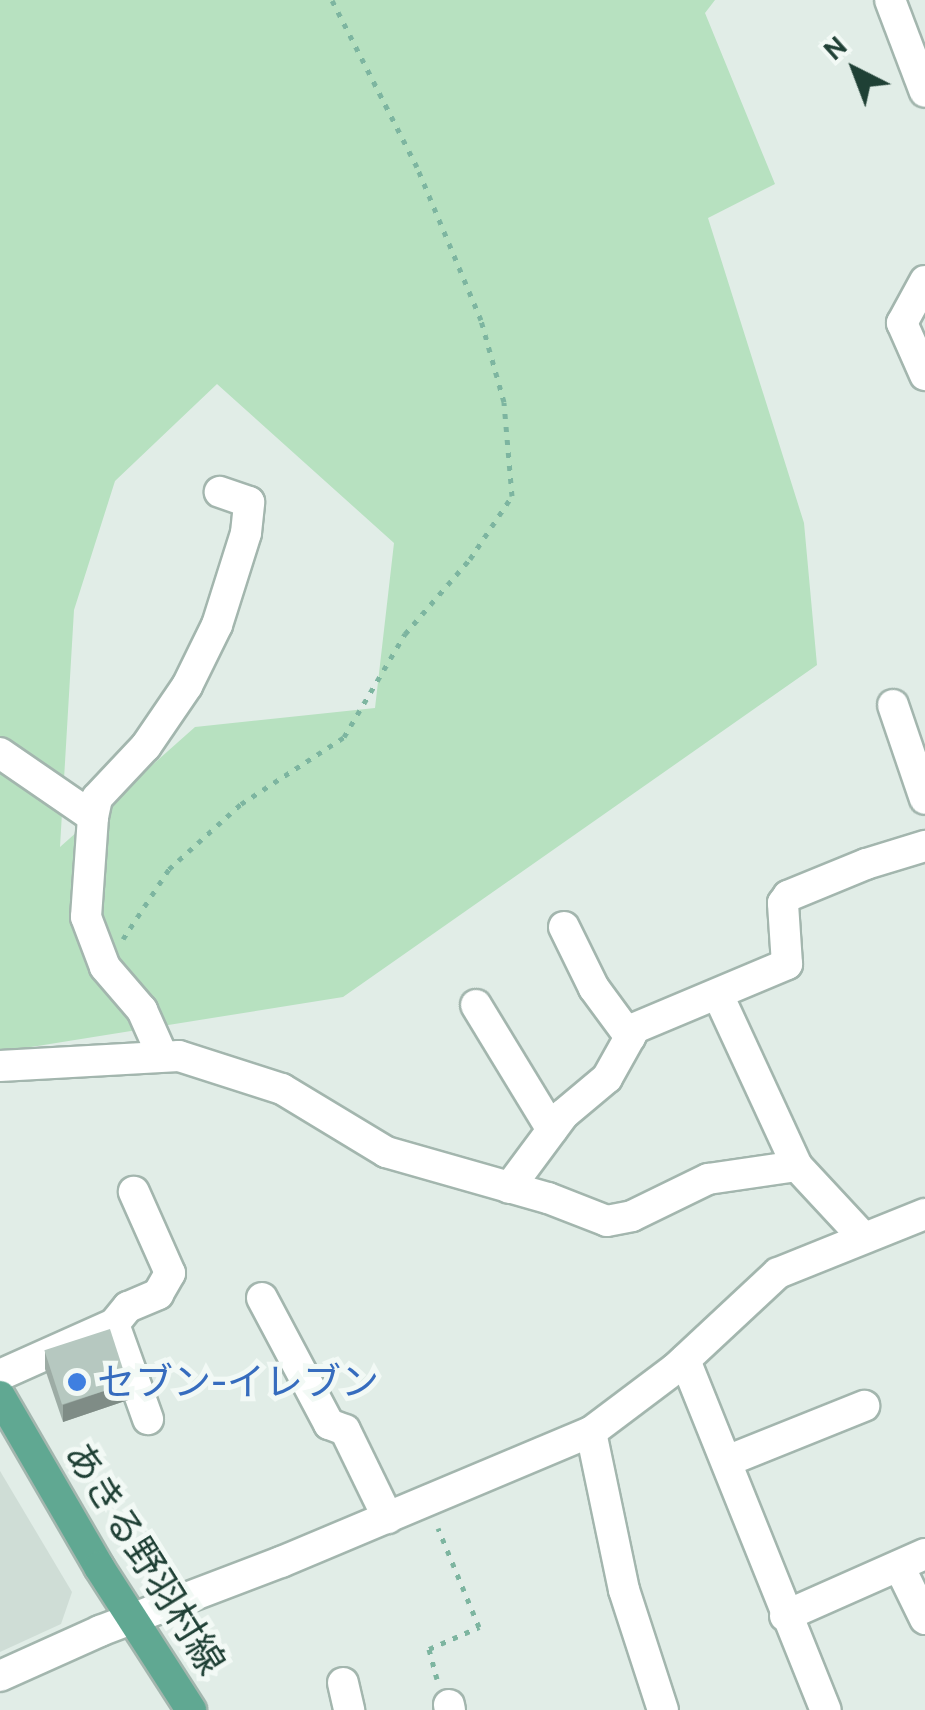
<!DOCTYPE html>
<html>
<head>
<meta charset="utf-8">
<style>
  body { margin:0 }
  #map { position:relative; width:925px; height:1710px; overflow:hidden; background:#e1ede7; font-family:Cabin,"Noto Sans JP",sans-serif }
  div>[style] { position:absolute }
  .built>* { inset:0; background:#cfddd6 }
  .green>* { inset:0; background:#b7e1c0 }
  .path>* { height:5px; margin-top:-2.5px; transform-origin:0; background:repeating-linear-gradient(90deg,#7db5a0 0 5px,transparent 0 13px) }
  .roads { filter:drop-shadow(2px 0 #a3b6ae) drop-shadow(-2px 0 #a3b6ae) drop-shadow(0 2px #a3b6ae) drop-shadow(0 -2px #a3b6ae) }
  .minor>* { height:30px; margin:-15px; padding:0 15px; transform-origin:15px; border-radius:15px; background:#fff }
  .major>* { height:30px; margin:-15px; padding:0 15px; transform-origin:15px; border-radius:15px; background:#60a892 }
  .wall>* { inset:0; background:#9daca5 }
  .shaded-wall>* { inset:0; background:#7f8c86 }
  .building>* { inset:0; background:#b6c8c0; transform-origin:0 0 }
  .dots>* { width:28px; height:28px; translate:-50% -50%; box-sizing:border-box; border:5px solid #f2f9f5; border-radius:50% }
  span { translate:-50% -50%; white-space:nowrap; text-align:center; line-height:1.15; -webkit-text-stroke:10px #f2f9f5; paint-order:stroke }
  .shop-label { font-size:38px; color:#366cbe }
  .left { translate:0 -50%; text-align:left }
  .street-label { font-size:38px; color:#1f4035 }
  .north { position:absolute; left:805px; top:20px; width:100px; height:100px; -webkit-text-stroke:8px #f2f9f5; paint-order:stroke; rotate:318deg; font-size:28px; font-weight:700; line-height:40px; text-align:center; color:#1f4035 }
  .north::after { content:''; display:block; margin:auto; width:35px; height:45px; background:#1f4035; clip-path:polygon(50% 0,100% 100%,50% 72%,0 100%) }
</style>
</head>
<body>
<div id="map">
  <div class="built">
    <div style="clip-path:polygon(0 1471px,72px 1592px,61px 1624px,0 1652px)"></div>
  </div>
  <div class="green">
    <div style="clip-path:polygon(evenodd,0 0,715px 0,705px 13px,775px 184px,708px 218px,804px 523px,817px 665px,343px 997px,0 1052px,0 0,217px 384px,394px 543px,375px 708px,195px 727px,60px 847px,74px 610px,115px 481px,217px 384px)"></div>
  </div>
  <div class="path">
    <div style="left:123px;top:939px;width:84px;rotate:-56.7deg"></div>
    <div style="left:169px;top:869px;width:97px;rotate:-42.1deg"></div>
    <div style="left:241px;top:804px;width:123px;rotate:-33deg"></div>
    <div style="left:344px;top:737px;width:120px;rotate:-59.4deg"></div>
    <div style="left:405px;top:634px;width:99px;rotate:-49.1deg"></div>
    <div style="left:470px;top:559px;width:76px;rotate:-56.3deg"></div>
    <div style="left:512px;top:496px;width:94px;rotate:-94.9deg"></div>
    <div style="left:504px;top:402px;width:85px;rotate:-105.7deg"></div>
    <div style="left:481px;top:320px;width:166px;rotate:-112.7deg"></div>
    <div style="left:417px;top:167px;width:187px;rotate:-117deg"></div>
    <div style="left:437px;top:1679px;width:31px;rotate:-105deg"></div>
    <div style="left:429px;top:1649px;width:55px;rotate:-23.7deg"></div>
    <div style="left:479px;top:1627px;width:107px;rotate:-112.5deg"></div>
  </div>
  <div class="roads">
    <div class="minor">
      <div style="left:890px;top:0;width:98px;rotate:69.2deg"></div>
      <div style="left:925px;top:281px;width:48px;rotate:118.7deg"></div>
      <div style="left:902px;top:323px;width:57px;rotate:66.1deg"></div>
      <div style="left:893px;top:705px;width:99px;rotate:71.2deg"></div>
      <div style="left:0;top:753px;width:113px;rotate:34.5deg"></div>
      <div style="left:93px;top:817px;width:100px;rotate:94deg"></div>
      <div style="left:86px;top:917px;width:53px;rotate:69.2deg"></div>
      <div style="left:105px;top:967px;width:57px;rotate:49.3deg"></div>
      <div style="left:142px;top:1010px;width:49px;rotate:66deg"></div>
      <div style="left:93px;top:817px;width:19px;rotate:-78deg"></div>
      <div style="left:97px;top:798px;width:71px;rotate:-46.7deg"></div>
      <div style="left:146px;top:746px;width:73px;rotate:-55.7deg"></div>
      <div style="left:187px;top:686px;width:68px;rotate:-63.8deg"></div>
      <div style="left:217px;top:625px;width:96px;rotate:-72.5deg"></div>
      <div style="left:246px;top:533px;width:31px;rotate:-84deg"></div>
      <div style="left:249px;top:502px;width:31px;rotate:-161deg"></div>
      <div style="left:564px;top:927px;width:68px;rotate:63.8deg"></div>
      <div style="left:594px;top:988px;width:61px;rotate:53.7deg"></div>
      <div style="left:719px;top:997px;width:186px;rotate:65.2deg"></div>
      <div style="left:476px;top:1005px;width:146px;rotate:58.7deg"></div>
      <div style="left:0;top:1066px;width:179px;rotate:-3.2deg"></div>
      <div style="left:179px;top:1056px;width:108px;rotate:17.8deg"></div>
      <div style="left:282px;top:1089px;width:122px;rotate:31.2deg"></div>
      <div style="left:386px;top:1152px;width:168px;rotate:15.9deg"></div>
      <div style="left:548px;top:1198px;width:63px;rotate:21.3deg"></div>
      <div style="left:607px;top:1221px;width:25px;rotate:-11deg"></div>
      <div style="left:632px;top:1216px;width:85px;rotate:-26deg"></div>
      <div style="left:708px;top:1179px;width:90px;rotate:-8.3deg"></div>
      <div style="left:797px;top:1166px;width:98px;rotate:47.1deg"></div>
      <div style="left:509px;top:1188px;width:92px;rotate:-53.4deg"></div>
      <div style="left:564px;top:1114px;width:56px;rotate:-39.9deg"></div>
      <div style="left:607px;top:1078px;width:57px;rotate:-60.8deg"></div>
      <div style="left:635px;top:1028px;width:165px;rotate:-22.8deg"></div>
      <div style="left:787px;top:964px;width:61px;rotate:-93.8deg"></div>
      <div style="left:783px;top:903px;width:9px;rotate:-54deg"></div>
      <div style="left:788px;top:896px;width:84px;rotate:-22.3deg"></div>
      <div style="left:866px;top:864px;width:62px;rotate:-17deg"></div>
      <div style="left:262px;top:1298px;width:143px;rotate:62deg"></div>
      <div style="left:329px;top:1424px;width:17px;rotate:21deg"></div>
      <div style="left:345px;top:1430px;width:98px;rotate:64deg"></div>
      <div style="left:114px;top:1324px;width:101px;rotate:70.3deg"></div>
      <div style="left:685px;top:1360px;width:377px;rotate:68.1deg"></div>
      <div style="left:0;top:1375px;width:125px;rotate:-24.1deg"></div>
      <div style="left:114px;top:1324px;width:22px;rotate:-51deg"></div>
      <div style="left:128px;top:1307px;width:33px;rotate:-23deg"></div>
      <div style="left:158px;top:1294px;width:24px;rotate:-60deg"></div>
      <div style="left:170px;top:1273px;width:89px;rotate:-114deg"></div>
      <div style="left:591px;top:1432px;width:161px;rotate:78.2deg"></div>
      <div style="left:624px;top:1590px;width:126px;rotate:72deg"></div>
      <div style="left:727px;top:1461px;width:148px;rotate:-21.9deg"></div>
      <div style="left:899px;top:1566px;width:59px;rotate:63.9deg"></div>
      <div style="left:785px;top:1616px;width:153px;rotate:-23.9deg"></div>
      <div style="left:0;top:1676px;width:110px;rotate:-24.2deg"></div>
      <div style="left:100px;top:1631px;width:194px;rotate:-20.9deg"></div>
      <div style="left:281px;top:1562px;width:336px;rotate:-22.8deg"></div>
      <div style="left:591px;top:1432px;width:106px;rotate:-37deg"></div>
      <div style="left:676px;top:1368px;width:139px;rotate:-43deg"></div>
      <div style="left:778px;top:1273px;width:158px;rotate:-21.9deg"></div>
      <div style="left:343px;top:1683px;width:28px;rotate:77deg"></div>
      <div style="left:449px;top:1705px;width:5px;rotate:79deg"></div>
    </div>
    <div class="major">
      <div style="left:0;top:1396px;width:198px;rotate:59.9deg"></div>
      <div style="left:99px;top:1567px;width:170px;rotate:57.2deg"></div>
    </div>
  </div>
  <div class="wall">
    <div style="clip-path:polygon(45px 1351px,128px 1400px,63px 1422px,45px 1369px)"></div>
  </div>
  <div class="shaded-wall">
    <div style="clip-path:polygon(128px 1383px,128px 1400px,63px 1422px,63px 1405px)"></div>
  </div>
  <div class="building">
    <div style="left:110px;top:1329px;width:57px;height:69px;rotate:72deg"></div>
  </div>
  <div class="dots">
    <div style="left:77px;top:1382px;background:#3f7fe0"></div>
  </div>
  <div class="shop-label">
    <span class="left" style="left:97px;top:1382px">セブン-イレブン</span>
  </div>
  <div class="street-label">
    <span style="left:145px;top:1558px;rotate:58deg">あきる野羽村線</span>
  </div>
  <div class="north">N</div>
</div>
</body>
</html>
